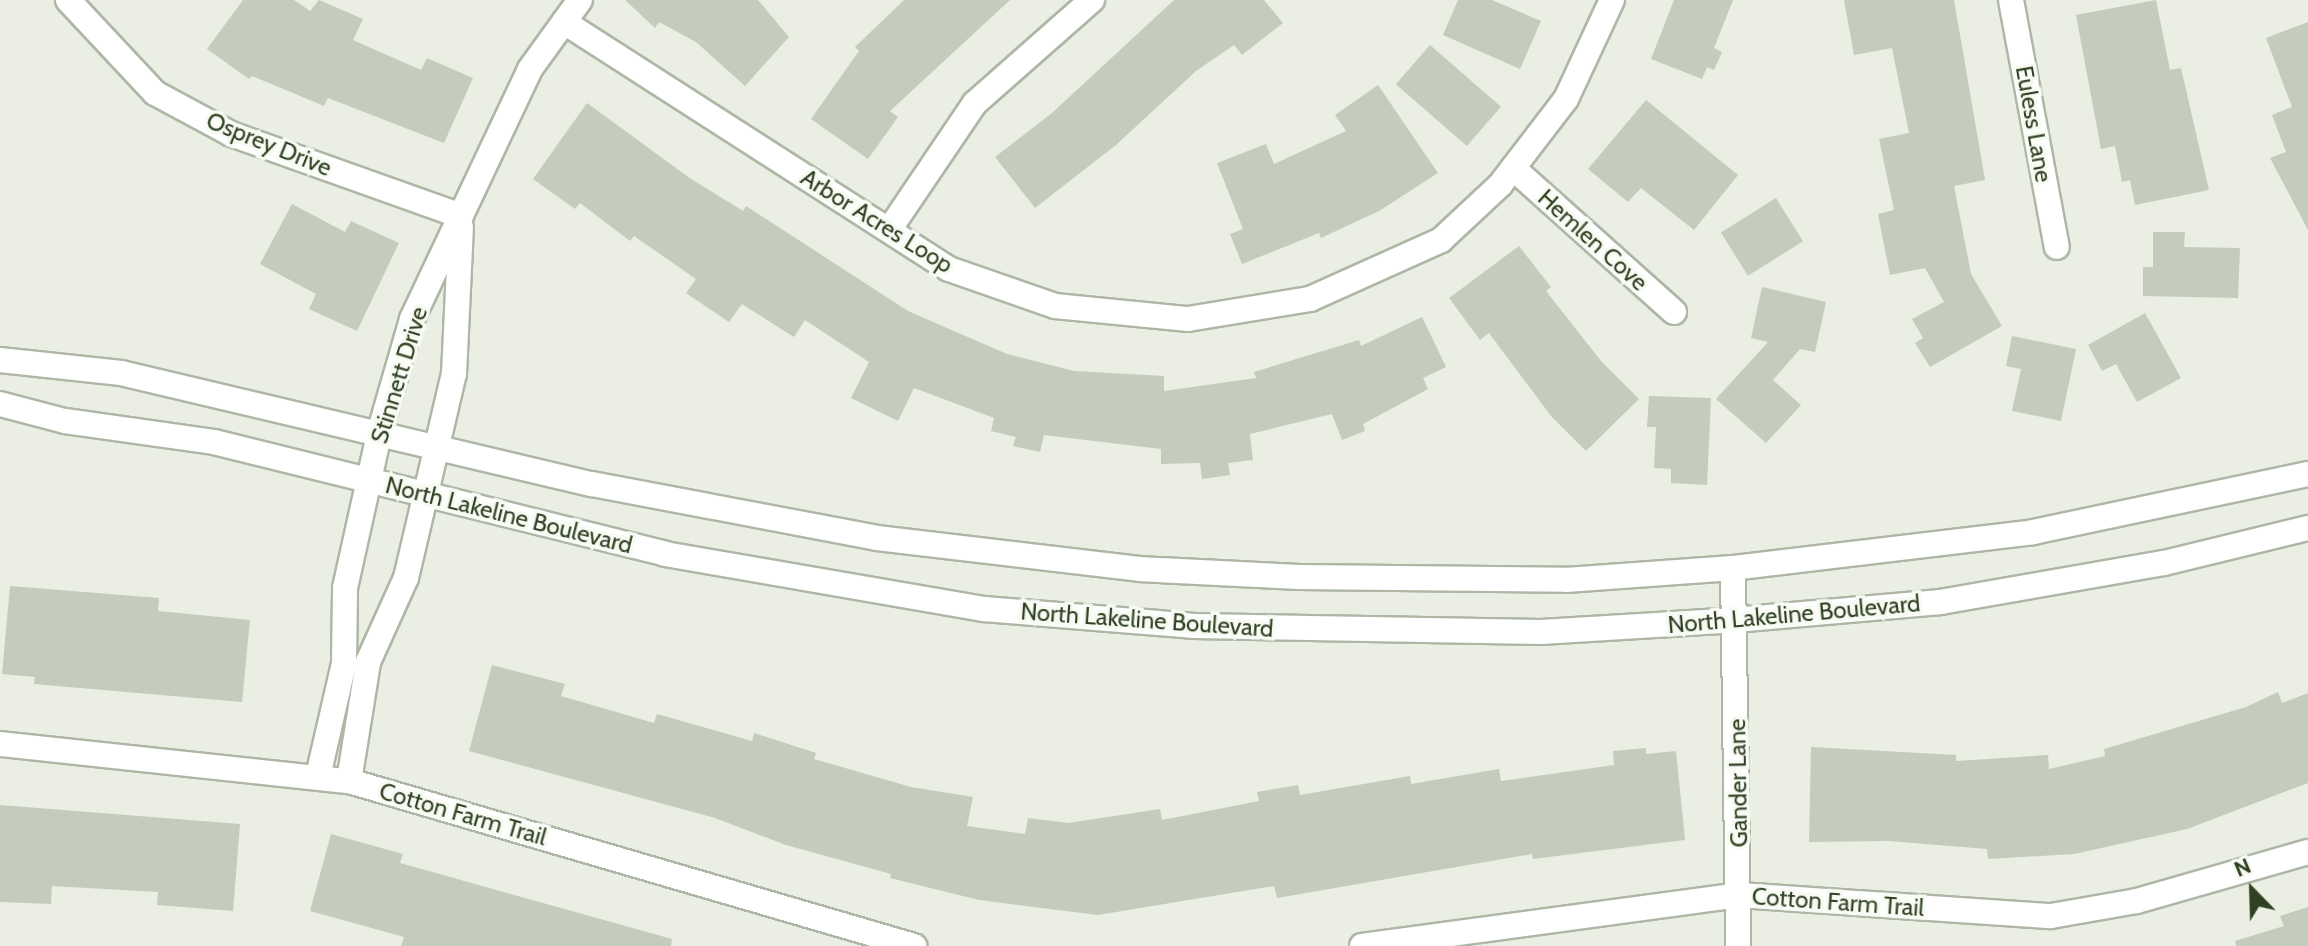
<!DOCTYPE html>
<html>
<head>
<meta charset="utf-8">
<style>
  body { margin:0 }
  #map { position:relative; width:2308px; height:946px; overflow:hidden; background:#eaeee3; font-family:Cabin,sans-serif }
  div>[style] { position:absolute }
  .building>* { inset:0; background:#c5ccbb; transform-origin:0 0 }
  .roads { filter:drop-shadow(2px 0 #aeb7a5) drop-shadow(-2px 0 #aeb7a5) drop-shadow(0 2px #aeb7a5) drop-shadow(0 -2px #aeb7a5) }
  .street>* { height:24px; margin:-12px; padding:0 12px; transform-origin:12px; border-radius:12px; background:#fff }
  .secondary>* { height:24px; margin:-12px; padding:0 12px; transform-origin:12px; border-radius:12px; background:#fff }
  span { translate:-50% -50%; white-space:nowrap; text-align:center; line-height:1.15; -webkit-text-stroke:7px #f8faf4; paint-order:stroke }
  .street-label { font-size:24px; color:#2f4121 }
  .north { position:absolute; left:2212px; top:850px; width:80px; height:80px; -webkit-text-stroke:6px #f8faf4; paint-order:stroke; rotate:337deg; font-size:22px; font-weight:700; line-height:32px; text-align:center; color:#2f4121 }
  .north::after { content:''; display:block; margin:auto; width:28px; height:36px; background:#2f4121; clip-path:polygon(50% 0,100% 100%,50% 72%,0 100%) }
</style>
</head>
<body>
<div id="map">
  <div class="building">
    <div style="clip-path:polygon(243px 0,294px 0,310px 11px,319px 0,363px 19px,353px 40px,421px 70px,427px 58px,473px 78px,444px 143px,328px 98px,324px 106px,252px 76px,249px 79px,207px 49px)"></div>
    <div style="clip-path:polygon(625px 0,758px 0,789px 37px,745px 86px,696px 42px,659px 22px,655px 28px)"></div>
    <div style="clip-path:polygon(904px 0,1010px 0,890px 111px,898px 117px,868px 159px,811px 119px,859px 51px,855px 47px)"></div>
    <div style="clip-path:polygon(1174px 0,1264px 0,1283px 23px,1242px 55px,1234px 45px,1196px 71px,1116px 145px,1035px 208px,995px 157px,1052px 113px)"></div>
    <div style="clip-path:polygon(1458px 0,1492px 0,1541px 21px,1520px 69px,1443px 35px)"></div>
    <div style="clip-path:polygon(1674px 0,1733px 0,1714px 48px,1722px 52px,1714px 70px,1707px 67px,1702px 79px,1651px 59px)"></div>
    <div style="clip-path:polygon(1844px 0,1954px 0,1985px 180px,1954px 186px,1971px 274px,2002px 326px,1930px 367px,1915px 343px,1923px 338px,1912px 319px,1944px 302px,1925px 268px,1890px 275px,1878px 214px,1894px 210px,1879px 139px,1909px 133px,1892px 48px,1854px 55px)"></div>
    <div style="clip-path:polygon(2156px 0,2170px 70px,2181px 68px,2209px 190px,2135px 205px,2130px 180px,2122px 182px,2115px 146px,2101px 149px,2076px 15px)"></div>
    <div style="clip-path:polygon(2308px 22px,2308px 230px,2270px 158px,2286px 152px,2272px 115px,2292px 107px,2266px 38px)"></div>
    <div style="left:1430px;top:45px;width:94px;height:52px;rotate:41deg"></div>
    <div style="clip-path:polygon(1378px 85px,1438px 173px,1379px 211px,1321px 238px,1319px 233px,1242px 264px,1230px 234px,1243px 229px,1217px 163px,1266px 144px,1274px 164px,1346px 131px,1335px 115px)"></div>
    <div style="clip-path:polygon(1646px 100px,1738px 175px,1694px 230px,1641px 188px,1628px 202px,1588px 169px)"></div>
    <div style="clip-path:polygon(587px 103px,691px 179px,743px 211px,746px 206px,908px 311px,1007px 354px,1074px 371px,1164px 376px,1164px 391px,1256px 378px,1254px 372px,1359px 340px,1361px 346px,1422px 317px,1446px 367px,1423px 378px,1428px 389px,1363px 424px,1365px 431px,1342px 440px,1332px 414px,1250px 434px,1253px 460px,1228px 463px,1230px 475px,1202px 479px,1200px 463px,1161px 464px,1161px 449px,1044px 435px,1040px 452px,1013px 446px,1016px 437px,991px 431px,994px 418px,914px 388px,898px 421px,851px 398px,869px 362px,805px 320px,794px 337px,742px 304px,729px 322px,686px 293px,696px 279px,634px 236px,630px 241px,580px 203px,575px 209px,533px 179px)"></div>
    <div style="left:1776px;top:198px;width:51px;height:65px;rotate:58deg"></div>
    <div style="clip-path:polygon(292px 204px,345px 232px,351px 221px,399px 243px,357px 331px,309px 309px,316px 294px,260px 264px)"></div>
    <div style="clip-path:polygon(2153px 232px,2185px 232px,2184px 247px,2240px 248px,2238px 298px,2143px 296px,2143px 267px,2153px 267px)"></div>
    <div style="clip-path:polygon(1519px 246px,1551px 287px,1546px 291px,1601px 361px,1639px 399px,1586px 451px,1551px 416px,1489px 333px,1480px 340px,1449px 298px)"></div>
    <div style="clip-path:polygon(1762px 287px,1826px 302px,1815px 352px,1800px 349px,1773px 380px,1801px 405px,1766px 443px,1716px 399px,1768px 342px,1751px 338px)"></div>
    <div style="clip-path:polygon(2145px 313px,2181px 378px,2137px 402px,2116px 364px,2102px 371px,2088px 345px)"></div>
    <div style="clip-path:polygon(2012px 336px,2076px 349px,2061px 421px,2012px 411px,2021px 369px,2006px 366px)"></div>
    <div style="clip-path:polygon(1649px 396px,1711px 398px,1707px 485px,1671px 483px,1671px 469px,1654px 468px,1656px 427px,1647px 427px)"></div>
    <div style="clip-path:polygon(10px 586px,159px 598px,158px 611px,250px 620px,242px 702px,34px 684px,35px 677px,2px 674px)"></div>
    <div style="clip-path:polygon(492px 665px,565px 684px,561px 696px,654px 723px,657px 714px,752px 741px,754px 733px,816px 753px,814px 759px,911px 787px,973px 797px,967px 826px,1025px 834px,1028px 818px,1068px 823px,1160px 809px,1162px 820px,1259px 801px,1257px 792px,1298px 785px,1300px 795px,1410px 776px,1411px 784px,1499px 769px,1501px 781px,1614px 765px,1613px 751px,1646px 748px,1646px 754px,1676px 751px,1685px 840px,1533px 859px,1532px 854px,1277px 898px,1274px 886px,1098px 915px,979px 900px,890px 878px,891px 874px,786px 845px,715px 818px,469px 751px)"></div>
    <div style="clip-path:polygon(2278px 692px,2282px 703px,2308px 693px,2308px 783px,2187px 829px,2074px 854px,1988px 859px,1987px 849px,1889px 841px,1809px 842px,1811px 747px,1956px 755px,1956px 761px,2048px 755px,2049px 769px,2105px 756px,2104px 749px,2246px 707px)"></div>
    <div style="clip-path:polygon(0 805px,240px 824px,233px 911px,157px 905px,158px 892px,52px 886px,51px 904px,0 902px)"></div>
    <div style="clip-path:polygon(331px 834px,403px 854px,400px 863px,672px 939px,671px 946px,401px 946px,404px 937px,310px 911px)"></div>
    <div style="clip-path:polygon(2308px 907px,2308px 946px,2236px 946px,2235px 941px,2284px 926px,2280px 916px)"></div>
  </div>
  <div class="roads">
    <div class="street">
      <div style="left:68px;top:0;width:127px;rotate:46.9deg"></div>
      <div style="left:155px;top:93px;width:86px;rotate:28.3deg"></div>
      <div style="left:231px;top:134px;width:244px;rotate:19.6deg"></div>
      <div style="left:2011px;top:0;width:251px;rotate:79.5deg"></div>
      <div style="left:564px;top:22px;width:457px;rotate:32.7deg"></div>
      <div style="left:949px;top:269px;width:112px;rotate:19.2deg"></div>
      <div style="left:1055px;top:306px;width:134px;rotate:5.6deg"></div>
      <div style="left:1188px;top:319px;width:124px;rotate:-9.3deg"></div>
      <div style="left:1310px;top:299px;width:144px;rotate:-24.2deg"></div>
      <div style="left:1441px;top:240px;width:81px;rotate:-43deg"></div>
      <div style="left:1500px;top:185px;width:108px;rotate:-52.5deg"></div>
      <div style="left:1566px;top:99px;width:109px;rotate:-65.1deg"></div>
      <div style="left:1513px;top:168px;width:216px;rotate:41.8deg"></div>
      <div style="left:889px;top:230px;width:153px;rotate:-55.9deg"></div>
      <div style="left:975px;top:103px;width:156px;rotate:-41.4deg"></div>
      <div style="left:1733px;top:568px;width:378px;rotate:89.2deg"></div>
      <div style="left:0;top:744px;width:351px;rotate:6.1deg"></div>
      <div style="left:349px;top:781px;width:589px;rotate:16.28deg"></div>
      <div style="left:318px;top:776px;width:116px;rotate:-77deg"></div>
      <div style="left:344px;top:663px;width:75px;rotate:-89.2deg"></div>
      <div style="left:345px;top:588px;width:162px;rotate:-77.5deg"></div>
      <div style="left:380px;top:430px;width:116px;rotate:-73.9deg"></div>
      <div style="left:412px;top:319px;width:276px;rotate:-64.7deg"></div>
      <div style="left:530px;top:69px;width:85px;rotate:-54.1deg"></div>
      <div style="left:349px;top:781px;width:121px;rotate:-80.9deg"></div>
      <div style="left:368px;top:662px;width:92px;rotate:-65.7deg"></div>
      <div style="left:406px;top:578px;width:210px;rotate:-76.8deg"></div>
      <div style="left:454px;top:374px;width:147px;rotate:-87.3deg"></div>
      <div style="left:1362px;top:946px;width:380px;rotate:-7.7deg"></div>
      <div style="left:1739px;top:895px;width:313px;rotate:3.9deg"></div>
      <div style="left:2051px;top:916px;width:87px;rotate:-9.9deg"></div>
      <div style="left:2137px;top:901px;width:178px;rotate:-16deg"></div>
    </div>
    <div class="secondary">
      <div style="left:0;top:360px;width:122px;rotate:6.1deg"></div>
      <div style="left:121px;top:373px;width:484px;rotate:13.3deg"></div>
      <div style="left:592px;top:484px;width:290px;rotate:10.7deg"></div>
      <div style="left:877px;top:538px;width:264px;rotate:6.7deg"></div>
      <div style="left:1139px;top:569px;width:160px;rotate:2.9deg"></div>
      <div style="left:1299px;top:577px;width:267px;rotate:0.6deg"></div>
      <div style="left:1566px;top:580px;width:167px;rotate:-4.1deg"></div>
      <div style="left:1733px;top:568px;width:302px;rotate:-6.8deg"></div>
      <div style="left:2033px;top:532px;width:281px;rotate:-11.9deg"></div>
      <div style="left:0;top:404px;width:67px;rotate:14.7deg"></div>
      <div style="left:65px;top:421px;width:150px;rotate:8deg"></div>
      <div style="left:214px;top:442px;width:465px;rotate:13.9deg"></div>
      <div style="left:665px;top:554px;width:324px;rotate:9.8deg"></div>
      <div style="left:984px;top:609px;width:211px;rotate:4.6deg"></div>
      <div style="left:1194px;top:626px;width:347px;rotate:1deg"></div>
      <div style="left:1541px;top:632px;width:194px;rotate:-3.5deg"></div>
      <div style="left:1735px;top:620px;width:206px;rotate:-5deg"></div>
      <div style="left:1940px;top:602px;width:227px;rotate:-9.9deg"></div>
      <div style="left:2164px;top:563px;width:148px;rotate:-13.7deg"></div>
    </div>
  </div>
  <div class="street-label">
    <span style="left:2034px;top:124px;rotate:80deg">Euless Lane</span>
    <span style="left:269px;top:144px;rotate:22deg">Osprey Drive</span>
    <span style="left:877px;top:221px;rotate:32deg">Arbor Acres Loop</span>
    <span style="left:1593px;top:240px;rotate:42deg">Hemlen Cove</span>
    <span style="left:399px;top:375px;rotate:-73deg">Stinnett Drive</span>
    <span style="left:509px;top:515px;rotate:14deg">North Lakeline Boulevard</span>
    <span style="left:1794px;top:614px;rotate:-5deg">North Lakeline Boulevard</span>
    <span style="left:1147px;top:620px;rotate:4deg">North Lakeline Boulevard</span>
    <span style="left:1738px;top:783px;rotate:-91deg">Gander Lane</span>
    <span style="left:463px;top:814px;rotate:16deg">Cotton Farm Trail</span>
    <span style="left:1838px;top:902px;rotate:4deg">Cotton Farm Trail</span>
  </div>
  <div class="north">N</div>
</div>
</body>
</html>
